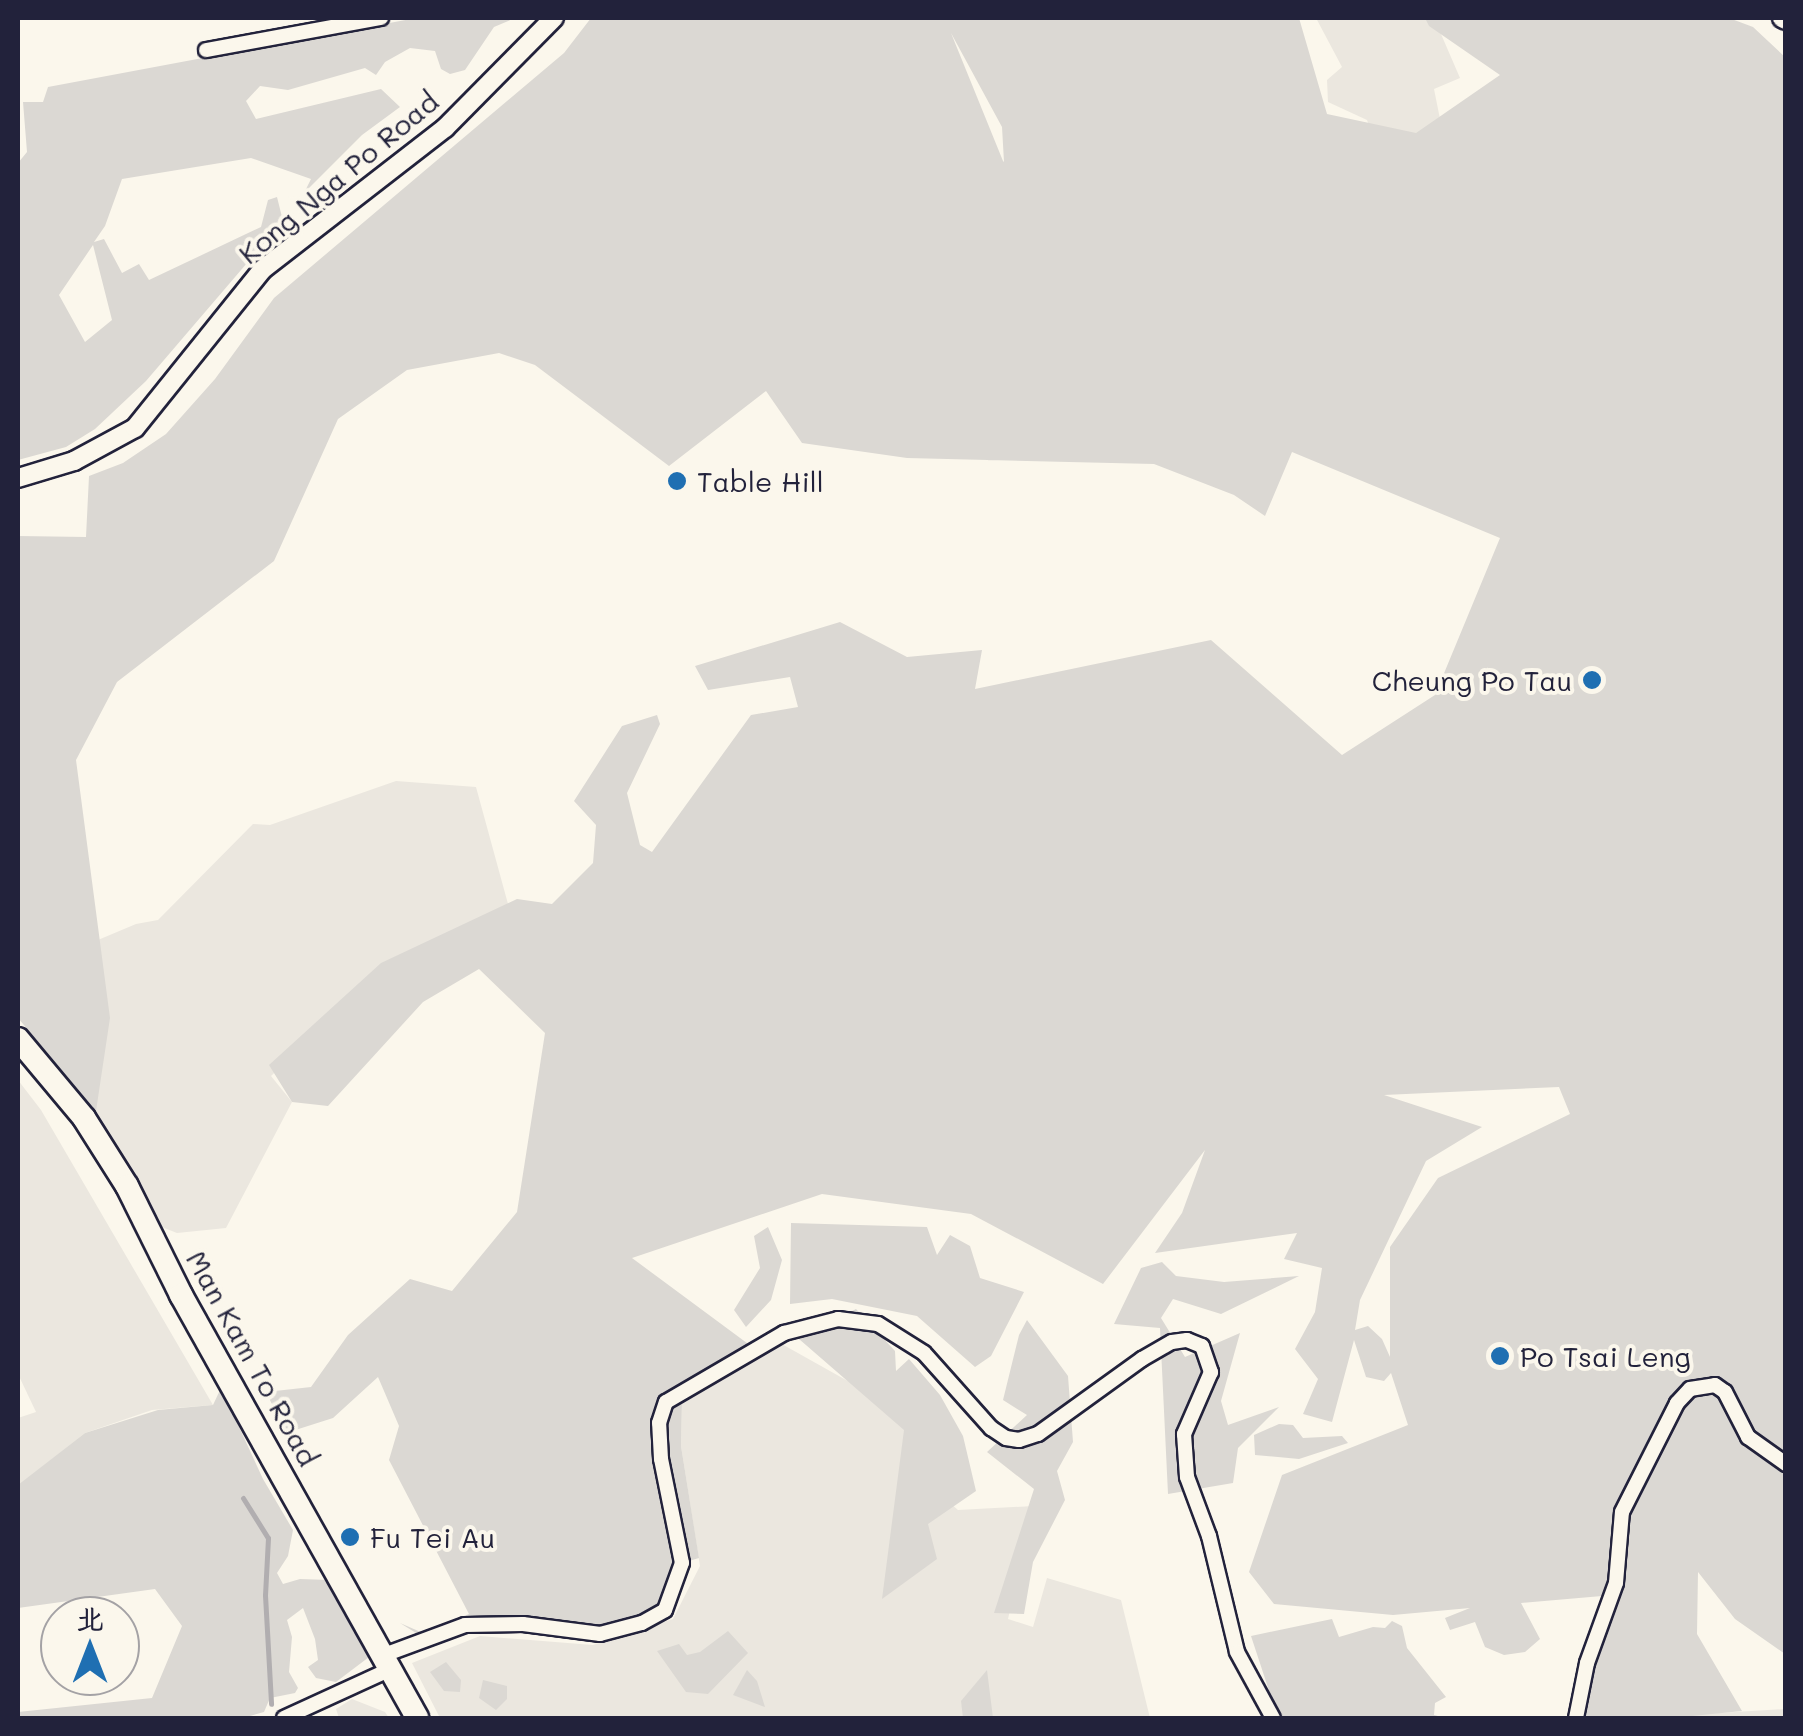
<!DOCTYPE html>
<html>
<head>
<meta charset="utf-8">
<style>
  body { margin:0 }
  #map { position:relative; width:1803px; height:1736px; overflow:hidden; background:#fbf7ec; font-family:Mali,"LXGW WenKai TC",sans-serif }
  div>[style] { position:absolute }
  .built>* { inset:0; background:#ebe7df }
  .green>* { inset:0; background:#dbd8d3 }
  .stream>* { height:5px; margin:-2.5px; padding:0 2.5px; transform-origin:2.5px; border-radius:2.5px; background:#b1aeb0 }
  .roads { filter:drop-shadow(2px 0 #22223b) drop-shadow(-2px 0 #22223b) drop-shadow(0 2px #22223b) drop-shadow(0 -2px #22223b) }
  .minor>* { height:14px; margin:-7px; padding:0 7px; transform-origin:7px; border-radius:7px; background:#fbf7ec }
  .tertiary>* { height:18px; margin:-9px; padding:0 9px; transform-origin:9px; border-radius:9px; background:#fbf7ec }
  .primary>* { height:22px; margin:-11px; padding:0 11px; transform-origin:11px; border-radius:11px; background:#fbf7ec }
  .dots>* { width:28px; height:28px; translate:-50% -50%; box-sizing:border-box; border:5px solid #fbf7ec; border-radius:50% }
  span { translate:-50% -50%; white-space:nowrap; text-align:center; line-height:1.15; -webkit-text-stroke:8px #fbf7ec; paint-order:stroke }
  .street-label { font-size:28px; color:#22223b }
  .poi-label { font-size:28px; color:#22223b }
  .left { translate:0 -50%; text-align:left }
  .right { translate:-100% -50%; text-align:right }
  .frame { position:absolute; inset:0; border:20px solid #22223b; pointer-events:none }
  .north { position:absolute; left:40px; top:1596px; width:100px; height:100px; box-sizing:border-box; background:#fbf7ec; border:2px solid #a4a2a5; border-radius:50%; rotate:0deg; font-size:28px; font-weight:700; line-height:40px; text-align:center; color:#22223b }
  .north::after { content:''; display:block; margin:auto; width:35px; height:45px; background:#1f6fb2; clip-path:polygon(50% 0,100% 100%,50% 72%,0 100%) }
</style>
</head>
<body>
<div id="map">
  <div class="built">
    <div style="clip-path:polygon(1316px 18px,1425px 18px,1441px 34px,1460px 78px,1434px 89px,1443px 134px,1378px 151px,1367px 120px,1328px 102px,1327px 80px,1342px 67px)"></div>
    <div style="clip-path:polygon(396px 781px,476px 787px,508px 904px,377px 977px,271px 1076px,292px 1102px,226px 1228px,177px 1233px,157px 1225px,56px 1048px,18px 958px,48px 961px,136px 924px,158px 920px,253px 824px,270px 825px)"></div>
    <div style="clip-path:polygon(18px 1080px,41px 1110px,213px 1405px,152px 1410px,85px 1433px,18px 1486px,18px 1418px,36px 1412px,18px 1374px)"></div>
    <div style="clip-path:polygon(780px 1343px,937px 1431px,933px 1488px,958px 1510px,1034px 1506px,1008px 1619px,1033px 1627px,1047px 1578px,1121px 1600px,1150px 1718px,440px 1718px,412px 1663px,480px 1636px,593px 1645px,673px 1619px,700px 1566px,681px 1446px,682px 1401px)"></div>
    <div style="clip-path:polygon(352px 1699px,385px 1712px,389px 1718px,339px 1718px,336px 1709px)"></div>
    <div style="clip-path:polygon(1785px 1709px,1785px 1718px,1669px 1716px)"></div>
  </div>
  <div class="green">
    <div style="clip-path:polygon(evenodd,416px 18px,515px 18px,494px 27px,465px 70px,450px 74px,441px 69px,435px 51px,410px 48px,385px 62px,376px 75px,365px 68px,288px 90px,260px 86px,246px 101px,256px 119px,381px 89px,400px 107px,362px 135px,304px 193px,311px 179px,251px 158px,122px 179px,105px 226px,94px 242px,104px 239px,122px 273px,139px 264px,149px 280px,261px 227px,268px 200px,277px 197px,283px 221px,146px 381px,95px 429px,66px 447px,18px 460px,18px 163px,27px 152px,23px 102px,43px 102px,48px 87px,416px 18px,93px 245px,112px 320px,85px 342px,59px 295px,93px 245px)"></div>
    <div style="clip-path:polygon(evenodd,591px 18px,1299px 18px,1327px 114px,1416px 133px,1500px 75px,1429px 26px,1425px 18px,1729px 18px,1753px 27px,1786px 58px,1785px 1654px,1735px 1619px,1698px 1572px,1697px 1634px,1742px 1711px,1672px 1718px,1582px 1718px,1587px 1663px,1602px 1596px,1521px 1603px,1540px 1639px,1525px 1652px,1504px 1655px,1485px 1647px,1475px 1622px,1450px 1630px,1445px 1618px,1470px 1608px,1393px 1615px,1274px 1604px,1249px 1572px,1282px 1475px,1408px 1425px,1391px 1373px,1384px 1381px,1366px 1377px,1354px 1340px,1332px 1422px,1303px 1414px,1318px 1379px,1295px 1349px,1315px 1312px,1322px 1268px,1284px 1259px,1297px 1233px,1155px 1253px,1182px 1213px,1205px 1150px,1103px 1284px,971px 1214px,822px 1194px,632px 1258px,755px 1349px,682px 1401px,681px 1446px,699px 1558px,682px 1563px,658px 1614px,605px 1633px,465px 1622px,424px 1638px,400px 1623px,423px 1633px,469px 1614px,389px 1460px,399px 1426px,378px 1377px,333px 1418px,286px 1433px,266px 1392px,311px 1387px,348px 1335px,410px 1279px,452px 1291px,517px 1212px,545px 1033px,479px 969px,423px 1002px,328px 1106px,292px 1102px,269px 1065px,381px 963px,517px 899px,552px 904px,593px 863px,596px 825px,574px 801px,622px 726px,657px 715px,660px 724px,627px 793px,640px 845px,652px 852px,751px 715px,798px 707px,790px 677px,708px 690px,695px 666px,840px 622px,907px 657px,982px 650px,975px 689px,1211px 640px,1342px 755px,1435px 695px,1500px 538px,1292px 452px,1265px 516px,1234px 495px,1154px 464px,907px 458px,802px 443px,766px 391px,669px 466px,535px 365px,499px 353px,407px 370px,338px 419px,274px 561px,117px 682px,76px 760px,110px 1018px,96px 1111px,18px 1018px,18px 536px,86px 537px,89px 476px,123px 463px,166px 434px,215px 379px,274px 298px,564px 53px,591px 18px,951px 33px,1002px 127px,1004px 162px,1003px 161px,951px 33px,591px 18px,1559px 1087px,1570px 1114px,1438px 1178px,1390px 1247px,1390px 1357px,1382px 1339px,1368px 1326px,1355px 1330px,1360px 1300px,1426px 1161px,1482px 1127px,1384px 1095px,1559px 1087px)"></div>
    <div style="clip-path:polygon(791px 1223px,927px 1227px,937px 1255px,950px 1235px,970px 1246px,980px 1278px,1024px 1292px,991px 1356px,975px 1367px,917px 1316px,832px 1299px,790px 1304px)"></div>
    <div style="clip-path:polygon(768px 1227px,782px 1260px,771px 1300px,746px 1327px,734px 1310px,760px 1268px,754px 1236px)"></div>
    <div style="clip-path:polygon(1162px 1262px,1176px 1276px,1224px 1282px,1299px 1276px,1221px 1314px,1173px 1299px,1161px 1318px,1185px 1357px,1240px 1333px,1221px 1401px,1228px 1425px,1279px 1407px,1238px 1448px,1233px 1483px,1168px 1494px,1160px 1328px,1114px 1324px,1141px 1268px)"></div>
    <div style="clip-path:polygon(856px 1309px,895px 1351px,896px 1371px,909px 1359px,940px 1395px,963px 1436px,976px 1491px,928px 1524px,937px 1559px,882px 1599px,904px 1430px,799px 1339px)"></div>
    <div style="clip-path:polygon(1027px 1320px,1068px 1376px,1073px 1442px,1057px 1471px,1065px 1500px,1033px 1562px,1024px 1614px,994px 1613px,1034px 1489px,987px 1452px,1027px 1415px,1003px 1400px,1019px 1335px)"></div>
    <div style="clip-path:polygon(221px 1388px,263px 1479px,293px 1530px,288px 1556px,277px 1573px,283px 1584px,300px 1579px,329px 1580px,373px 1654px,336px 1682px,316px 1678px,308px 1667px,318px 1660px,315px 1639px,303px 1608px,287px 1620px,292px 1637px,289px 1672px,298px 1688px,295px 1693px,270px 1698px,264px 1712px,243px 1718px,18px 1718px,18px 1712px,152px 1698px,182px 1626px,155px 1589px,18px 1608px,18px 1485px,85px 1433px,158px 1410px,213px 1405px)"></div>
    <div style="clip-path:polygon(1279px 1424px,1293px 1425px,1303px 1438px,1342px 1436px,1348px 1443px,1299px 1459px,1255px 1455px,1254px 1435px)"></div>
    <div style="clip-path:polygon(1332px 1619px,1339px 1637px,1373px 1627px,1385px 1628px,1392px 1621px,1402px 1626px,1407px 1648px,1446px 1697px,1435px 1703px,1434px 1715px,1446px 1718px,1278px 1718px,1251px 1636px)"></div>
    <div style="clip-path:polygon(728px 1631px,748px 1653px,708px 1694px,686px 1692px,657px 1651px,679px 1644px,687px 1655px,700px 1652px)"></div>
    <div style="clip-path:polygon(446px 1662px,461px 1680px,460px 1692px,444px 1691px,430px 1672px)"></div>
    <div style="clip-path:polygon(747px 1670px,757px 1681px,765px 1707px,733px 1695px)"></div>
    <div style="clip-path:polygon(987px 1670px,993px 1718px,963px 1718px,961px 1701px)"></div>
    <div style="clip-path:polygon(483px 1680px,507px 1686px,507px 1699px,496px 1710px,479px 1698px)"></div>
  </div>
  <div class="stream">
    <div style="left:243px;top:1498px;width:47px;rotate:58deg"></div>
    <div style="left:268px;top:1538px;width:57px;rotate:93deg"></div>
    <div style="left:265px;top:1595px;width:109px;rotate:86.8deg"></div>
  </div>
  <div class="roads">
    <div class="minor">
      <div style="left:206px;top:50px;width:178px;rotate:-10.4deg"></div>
      <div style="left:384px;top:1655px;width:86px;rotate:-20.3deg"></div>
      <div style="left:465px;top:1625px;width:58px;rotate:-1deg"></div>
      <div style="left:523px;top:1624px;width:78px;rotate:7.4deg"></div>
      <div style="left:600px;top:1634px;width:43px;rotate:-14.7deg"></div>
      <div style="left:642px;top:1623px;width:26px;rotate:-29deg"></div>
      <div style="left:665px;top:1610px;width:50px;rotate:-70.1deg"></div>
      <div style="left:682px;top:1563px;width:106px;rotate:-101.4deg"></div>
      <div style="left:661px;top:1459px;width:36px;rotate:-93deg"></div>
      <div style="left:659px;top:1423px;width:22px;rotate:-72deg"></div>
      <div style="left:666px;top:1402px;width:137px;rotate:-30.3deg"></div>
      <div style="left:784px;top:1333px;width:56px;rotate:-14.5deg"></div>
      <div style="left:838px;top:1319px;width:40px;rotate:7.1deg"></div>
      <div style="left:878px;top:1324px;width:54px;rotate:32.2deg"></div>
      <div style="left:924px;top:1353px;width:101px;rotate:48.2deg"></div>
      <div style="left:991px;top:1428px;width:18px;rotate:34deg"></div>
      <div style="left:1006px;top:1438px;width:13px;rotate:9deg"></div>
      <div style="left:1019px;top:1440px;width:20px;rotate:-18deg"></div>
      <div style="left:1038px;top:1434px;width:128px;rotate:-35.8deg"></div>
      <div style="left:1142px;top:1359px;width:34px;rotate:-30deg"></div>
      <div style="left:1172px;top:1342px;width:15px;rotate:-8deg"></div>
      <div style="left:1187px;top:1340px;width:16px;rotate:22deg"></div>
      <div style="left:1202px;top:1346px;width:28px;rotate:71deg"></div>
      <div style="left:1211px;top:1372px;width:68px;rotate:113.5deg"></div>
      <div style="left:1184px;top:1434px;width:43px;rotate:86deg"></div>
      <div style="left:1187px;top:1477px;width:63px;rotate:69.6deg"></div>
      <div style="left:1209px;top:1536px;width:119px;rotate:76.4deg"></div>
      <div style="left:1237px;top:1652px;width:75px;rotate:61.4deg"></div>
      <div style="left:284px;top:1718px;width:118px;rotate:-24.6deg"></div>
      <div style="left:1576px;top:1718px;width:56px;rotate:-78.7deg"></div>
      <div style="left:1587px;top:1663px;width:85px;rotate:-70.1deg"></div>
      <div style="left:1616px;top:1583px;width:71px;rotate:-85.2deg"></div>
      <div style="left:1622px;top:1512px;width:122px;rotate:-63.2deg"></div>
      <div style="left:1677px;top:1403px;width:19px;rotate:-47deg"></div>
      <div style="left:1690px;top:1389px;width:25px;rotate:-9deg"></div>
      <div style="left:1715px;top:1385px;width:12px;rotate:35deg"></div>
      <div style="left:1725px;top:1392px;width:51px;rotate:62.9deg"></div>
      <div style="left:1748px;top:1437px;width:47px;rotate:35.4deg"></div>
    </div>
    <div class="tertiary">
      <div style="left:1782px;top:18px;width:4px;rotate:27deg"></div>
      <div style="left:18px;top:478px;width:59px;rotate:-16.9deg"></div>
      <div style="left:74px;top:461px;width:69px;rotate:-28.4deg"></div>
      <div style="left:135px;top:428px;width:204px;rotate:-51.2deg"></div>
      <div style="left:263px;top:269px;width:230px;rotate:-37.8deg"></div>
      <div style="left:445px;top:128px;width:155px;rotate:-45.3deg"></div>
    </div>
    <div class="primary">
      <div style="left:18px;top:1039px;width:103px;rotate:50.1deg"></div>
      <div style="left:84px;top:1118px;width:80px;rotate:57.7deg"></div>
      <div style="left:127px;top:1186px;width:122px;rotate:63.6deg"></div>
      <div style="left:181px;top:1295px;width:484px;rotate:60.8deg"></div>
    </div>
  </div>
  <div class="dots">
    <div style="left:677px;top:481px;background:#1f6fb2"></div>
    <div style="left:1592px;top:680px;background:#1f6fb2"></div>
    <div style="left:1500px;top:1356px;background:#1f6fb2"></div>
    <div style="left:350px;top:1537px;background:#1f6fb2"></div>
  </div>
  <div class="street-label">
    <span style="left:338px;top:177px;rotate:-40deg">Kong Nga Po Road</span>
    <span style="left:253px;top:1358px;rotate:61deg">Man Kam To Road</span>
  </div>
  <div class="poi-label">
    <span class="left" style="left:697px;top:481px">Table Hill</span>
    <span class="right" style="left:1572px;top:680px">Cheung Po Tau</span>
    <span class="left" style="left:1520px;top:1356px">Po Tsai Leng</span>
    <span class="left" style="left:370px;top:1537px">Fu Tei Au</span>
  </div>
  <div class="frame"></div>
  <div class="north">北</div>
</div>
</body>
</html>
